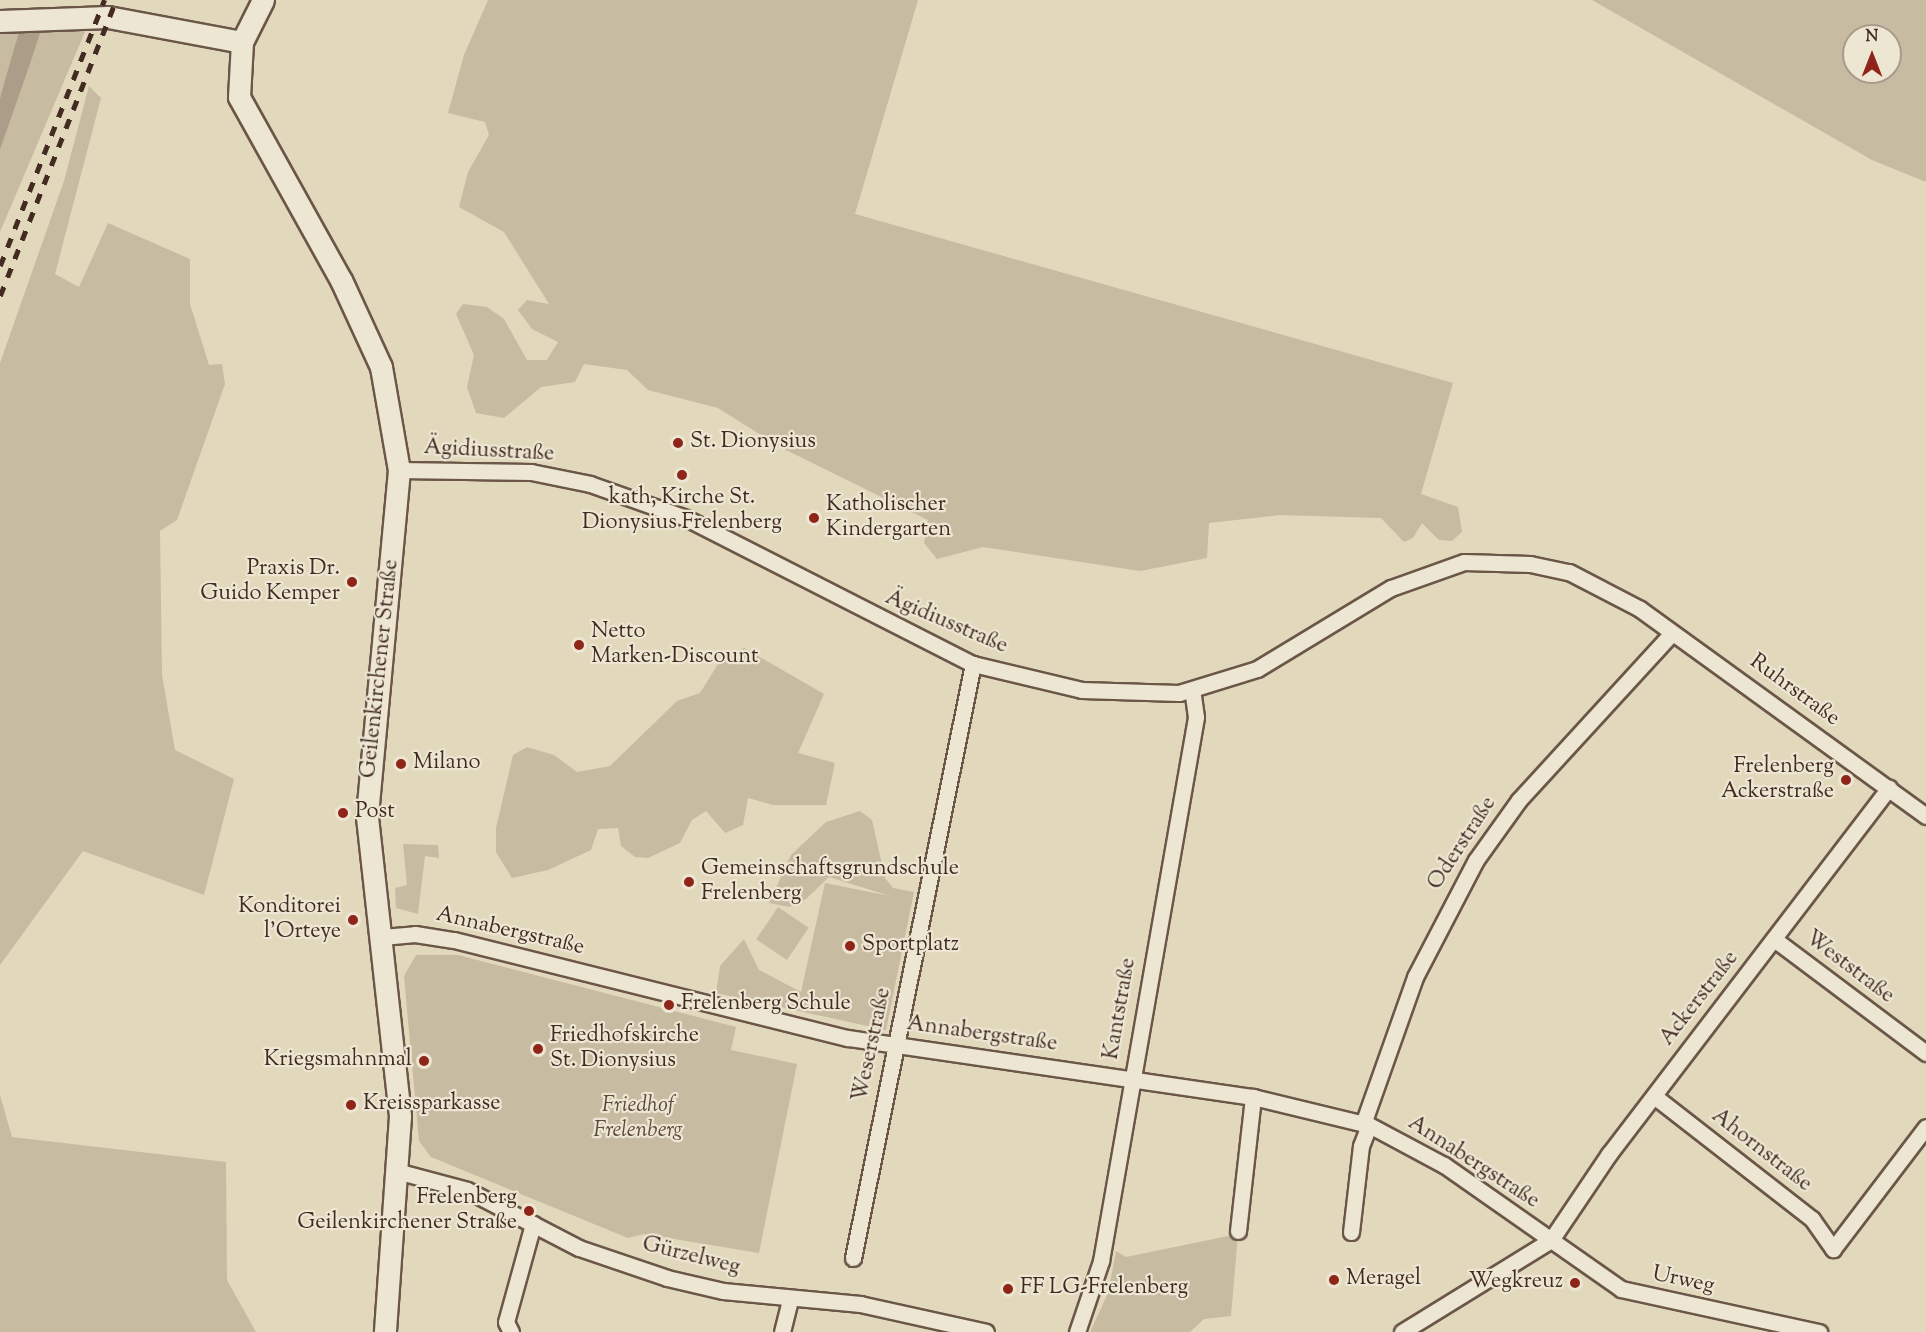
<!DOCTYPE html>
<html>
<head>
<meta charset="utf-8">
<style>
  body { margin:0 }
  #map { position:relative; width:1926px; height:1332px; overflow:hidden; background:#e2d8bc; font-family:"Sorts Mill Goudy",serif }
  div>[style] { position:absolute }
  .green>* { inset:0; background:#c7bba2; transform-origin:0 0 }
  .water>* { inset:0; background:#ac9d88 }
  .roads { filter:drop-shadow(2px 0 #6b5648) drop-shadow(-2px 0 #6b5648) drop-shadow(0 2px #6b5648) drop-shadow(0 -2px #6b5648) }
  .street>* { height:15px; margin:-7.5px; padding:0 7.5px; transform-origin:7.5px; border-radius:7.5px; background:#ece6d3 }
  .secondary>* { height:21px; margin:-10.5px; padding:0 10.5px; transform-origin:10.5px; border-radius:10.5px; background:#ece6d3 }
  .rail>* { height:4.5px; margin-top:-2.25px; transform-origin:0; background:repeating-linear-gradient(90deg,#432b22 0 10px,transparent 0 20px) }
  .dots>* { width:16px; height:16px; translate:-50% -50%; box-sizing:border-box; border:3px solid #ece6d3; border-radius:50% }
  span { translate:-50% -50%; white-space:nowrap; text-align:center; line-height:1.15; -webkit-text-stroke:4.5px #ece6d3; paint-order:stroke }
  .poi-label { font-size:22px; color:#432b22 }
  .left { translate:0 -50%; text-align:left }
  .right { translate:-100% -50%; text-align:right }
  .street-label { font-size:22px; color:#432b22 }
  .park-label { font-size:22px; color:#5d483c; font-style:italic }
  .north { position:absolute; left:1842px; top:24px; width:60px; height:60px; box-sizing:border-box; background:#ece6d3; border:2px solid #a89b8c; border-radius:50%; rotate:0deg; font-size:16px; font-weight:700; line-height:24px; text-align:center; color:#432b22 }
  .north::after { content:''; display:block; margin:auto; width:21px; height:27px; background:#8f2418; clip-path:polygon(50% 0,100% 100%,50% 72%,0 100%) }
</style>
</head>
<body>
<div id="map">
  <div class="green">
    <div style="clip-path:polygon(488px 0,918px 0,855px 214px,1453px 383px,1421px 494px,1458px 507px,1462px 532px,1452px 541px,1439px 540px,1422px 523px,1413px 538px,1404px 542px,1381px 518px,1280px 515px,1209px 523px,1207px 558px,1140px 571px,983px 547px,937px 559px,924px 543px,928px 520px,780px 447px,718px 408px,648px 390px,627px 370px,584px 364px,575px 382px,541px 387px,504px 418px,476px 413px,467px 387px,474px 355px,456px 314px,463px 304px,487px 307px,504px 319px,527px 360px,547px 360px,558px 342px,532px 329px,518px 310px,527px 300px,549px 304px,504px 232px,459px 207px,468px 172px,489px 135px,485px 122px,448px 113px,464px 55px)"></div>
    <div style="clip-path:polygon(evenodd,1592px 0,1926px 0,1926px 182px,1872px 160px,1592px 0,1854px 36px,1890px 36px,1890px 72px,1854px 72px,1854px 36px)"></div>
    <div style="clip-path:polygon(42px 27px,87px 27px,0 232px,0 150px)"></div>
    <div style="clip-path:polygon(20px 28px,3px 91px,0 98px,0 31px)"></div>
    <div style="clip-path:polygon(89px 86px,101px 98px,55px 274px,79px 287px,108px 223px,190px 259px,190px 304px,209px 365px,222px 364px,225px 384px,177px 520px,160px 531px,162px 675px,175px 750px,234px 779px,204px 895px,83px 851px,0 965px,0 363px,64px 181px)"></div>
    <div style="clip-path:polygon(744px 648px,824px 694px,798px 753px,835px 763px,826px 805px,773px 805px,748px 798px,743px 825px,725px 833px,706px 811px,692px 820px,680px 843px,648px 858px,635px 857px,621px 846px,618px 828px,598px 829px,591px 850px,548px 870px,512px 878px,496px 852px,496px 828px,513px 755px,527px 747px,554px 755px,577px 772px,610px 766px,677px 701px,700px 693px,718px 664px)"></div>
    <div style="clip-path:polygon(860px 811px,872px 820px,885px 878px,893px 888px,914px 892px,886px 1030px,716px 993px,720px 966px,744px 939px,759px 970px,801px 992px,825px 883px,890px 896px,829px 877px,806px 899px,789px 907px,769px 903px,791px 855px,826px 822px)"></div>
    <div style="clip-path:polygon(403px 844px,438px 845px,439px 858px,425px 856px,418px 914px,396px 908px,395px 888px,407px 885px)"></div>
    <div style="left:778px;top:907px;width:37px;height:39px;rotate:34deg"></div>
    <div style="clip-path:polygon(416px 955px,458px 955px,736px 1027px,731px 1050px,797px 1064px,759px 1253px,644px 1234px,628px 1238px,431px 1157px,419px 1141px,404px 976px)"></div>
    <div style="clip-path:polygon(0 1095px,12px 1137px,226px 1162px,227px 1280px,256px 1332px,0 1332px)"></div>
    <div style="clip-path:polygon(1238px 1234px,1231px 1316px,1204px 1319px,1190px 1332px,1090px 1332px,1108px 1293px,1116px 1251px,1126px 1257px)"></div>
  </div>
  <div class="water">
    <div style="clip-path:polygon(42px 27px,32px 58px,0 150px,0 98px,20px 28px)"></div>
  </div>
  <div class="roads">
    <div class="street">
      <div style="left:399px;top:470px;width:132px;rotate:0.9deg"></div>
      <div style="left:531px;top:472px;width:60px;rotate:11.5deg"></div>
      <div style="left:590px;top:484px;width:102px;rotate:19.5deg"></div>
      <div style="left:686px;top:518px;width:322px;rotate:27deg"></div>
      <div style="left:973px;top:664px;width:112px;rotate:13.4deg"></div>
      <div style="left:1082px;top:690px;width:97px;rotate:1.8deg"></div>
      <div style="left:1179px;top:693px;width:82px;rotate:-17.1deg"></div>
      <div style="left:1257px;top:669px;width:157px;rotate:-31.2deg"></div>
      <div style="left:1391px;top:588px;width:77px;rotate:-19.6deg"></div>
      <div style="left:1464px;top:562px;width:66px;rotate:1.7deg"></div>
      <div style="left:1530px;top:564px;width:40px;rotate:12deg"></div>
      <div style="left:1569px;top:572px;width:80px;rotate:27.5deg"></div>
      <div style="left:1640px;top:609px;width:353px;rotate:35.9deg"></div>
      <div style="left:382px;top:937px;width:33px;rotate:-5deg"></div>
      <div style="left:415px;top:934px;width:39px;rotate:9deg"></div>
      <div style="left:454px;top:940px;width:406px;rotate:14deg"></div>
      <div style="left:848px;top:1038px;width:409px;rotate:8.3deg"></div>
      <div style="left:1253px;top:1097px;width:119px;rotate:13.6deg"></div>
      <div style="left:1369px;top:1125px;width:85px;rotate:28.1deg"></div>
      <div style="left:1444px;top:1165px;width:216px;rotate:35deg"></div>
      <div style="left:1621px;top:1289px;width:203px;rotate:12.3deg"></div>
      <div style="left:1774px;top:939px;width:190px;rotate:36.9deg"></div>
      <div style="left:1654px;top:1096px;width:200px;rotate:37.9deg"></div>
      <div style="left:1812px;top:1219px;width:37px;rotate:55deg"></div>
      <div style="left:1833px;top:1249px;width:153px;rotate:-52.7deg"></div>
      <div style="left:1363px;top:1124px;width:156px;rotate:-70.5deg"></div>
      <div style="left:1415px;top:977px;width:132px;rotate:-62.5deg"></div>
      <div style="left:1476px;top:860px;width:74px;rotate:-54.4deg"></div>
      <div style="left:1519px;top:800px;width:226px;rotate:-47.5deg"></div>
      <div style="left:400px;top:1172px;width:69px;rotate:15deg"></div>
      <div style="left:467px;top:1190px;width:126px;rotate:27.4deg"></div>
      <div style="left:579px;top:1248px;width:93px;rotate:18.8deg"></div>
      <div style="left:667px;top:1278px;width:57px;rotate:13.1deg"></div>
      <div style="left:723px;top:1291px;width:138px;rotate:5.4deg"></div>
      <div style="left:860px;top:1304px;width:129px;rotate:12.5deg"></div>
      <div style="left:1238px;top:1231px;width:135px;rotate:-83.6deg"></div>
      <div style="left:1351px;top:1232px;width:87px;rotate:-83.4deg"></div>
      <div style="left:1361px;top:1146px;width:22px;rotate:-69deg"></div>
      <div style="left:853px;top:1258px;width:606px;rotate:-78.58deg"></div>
      <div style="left:511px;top:1332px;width:11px;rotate:-117deg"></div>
      <div style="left:506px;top:1322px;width:102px;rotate:-74.6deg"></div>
      <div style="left:782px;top:1332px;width:34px;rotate:-76deg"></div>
      <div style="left:1077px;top:1332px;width:75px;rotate:-71.3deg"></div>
      <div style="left:1101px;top:1261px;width:552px;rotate:-80.09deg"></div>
      <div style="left:1196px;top:717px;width:27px;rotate:-98deg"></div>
      <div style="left:1402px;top:1332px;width:175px;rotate:-31.7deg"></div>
      <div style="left:1551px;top:1240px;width:104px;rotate:-56deg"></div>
      <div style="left:1609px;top:1154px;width:461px;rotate:-52.6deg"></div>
    </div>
    <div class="secondary">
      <div style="left:263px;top:0;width:47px;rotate:116.6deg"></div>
      <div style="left:242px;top:42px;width:55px;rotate:93.1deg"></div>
      <div style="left:239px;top:97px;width:210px;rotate:60.9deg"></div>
      <div style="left:341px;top:280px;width:96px;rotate:65.3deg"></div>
      <div style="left:381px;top:367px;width:105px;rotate:80.1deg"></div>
      <div style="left:399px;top:470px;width:348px;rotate:95.3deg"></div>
      <div style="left:367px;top:817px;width:301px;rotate:83.7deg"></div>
      <div style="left:400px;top:1116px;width:217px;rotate:94deg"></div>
      <div style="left:0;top:21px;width:108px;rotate:-2.1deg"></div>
      <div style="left:108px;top:17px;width:136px;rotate:10.6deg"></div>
    </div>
  </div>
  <div class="rail">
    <div style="left:0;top:266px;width:286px;rotate:-68.6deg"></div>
    <div style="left:0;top:296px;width:318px;rotate:-68.6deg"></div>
  </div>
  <div class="dots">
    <div style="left:678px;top:443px;background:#8f2418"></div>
    <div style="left:682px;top:475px;background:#8f2418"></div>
    <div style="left:814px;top:518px;background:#8f2418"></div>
    <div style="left:352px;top:582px;background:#8f2418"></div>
    <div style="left:579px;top:645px;background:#8f2418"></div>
    <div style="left:401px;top:764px;background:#8f2418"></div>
    <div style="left:1846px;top:780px;background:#8f2418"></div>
    <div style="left:343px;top:813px;background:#8f2418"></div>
    <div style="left:689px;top:882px;background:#8f2418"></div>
    <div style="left:353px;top:920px;background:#8f2418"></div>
    <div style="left:850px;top:946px;background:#8f2418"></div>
    <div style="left:669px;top:1005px;background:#8f2418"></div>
    <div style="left:538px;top:1049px;background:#8f2418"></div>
    <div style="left:424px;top:1061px;background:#8f2418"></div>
    <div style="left:351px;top:1105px;background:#8f2418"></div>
    <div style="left:529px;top:1211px;background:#8f2418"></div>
    <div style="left:1334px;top:1280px;background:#8f2418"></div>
    <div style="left:1575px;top:1283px;background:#8f2418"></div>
    <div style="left:1008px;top:1289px;background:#8f2418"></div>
  </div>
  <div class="poi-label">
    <span class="left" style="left:690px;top:443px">St. Dionysius</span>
    <span style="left:682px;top:511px">kath, Kirche St.<br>Dionysius Frelenberg</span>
    <span class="left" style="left:826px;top:518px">Katholischer<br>Kindergarten</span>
    <span class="right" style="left:340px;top:582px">Praxis Dr.<br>Guido Kemper</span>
    <span class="left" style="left:591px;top:645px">Netto<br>Marken-Discount</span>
    <span class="left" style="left:413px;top:764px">Milano</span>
    <span class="right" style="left:1834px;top:780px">Frelenberg<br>Ackerstraße</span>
    <span class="left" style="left:355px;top:813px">Post</span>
    <span class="left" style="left:701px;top:882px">Gemeinschaftsgrundschule<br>Frelenberg</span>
    <span class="right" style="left:341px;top:920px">Konditorei<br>l'Orteye</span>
    <span class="left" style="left:862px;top:946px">Sportplatz</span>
    <span class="left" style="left:681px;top:1005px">Frelenberg Schule</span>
    <span class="left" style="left:550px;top:1049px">Friedhofskirche<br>St. Dionysius</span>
    <span class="right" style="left:412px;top:1061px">Kriegsmahnmal</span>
    <span class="left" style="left:363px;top:1105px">Kreissparkasse</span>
    <span class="right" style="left:517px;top:1211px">Frelenberg<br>Geilenkirchener Straße</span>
    <span class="left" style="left:1346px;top:1280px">Meragel</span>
    <span class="right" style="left:1563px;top:1283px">Wegkreuz</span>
    <span class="left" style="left:1020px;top:1289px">FF LG-Frelenberg</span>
  </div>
  <div class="street-label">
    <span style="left:489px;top:452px;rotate:3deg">Ägidiusstraße</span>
    <span style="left:946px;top:623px;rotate:23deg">Ägidiusstraße</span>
    <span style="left:381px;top:669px;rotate:-84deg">Geilenkirchener Straße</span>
    <span style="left:1794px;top:691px;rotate:36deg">Ruhrstraße</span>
    <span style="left:1463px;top:844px;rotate:-57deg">Oderstraße</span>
    <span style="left:510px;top:932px;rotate:13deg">Annabergstraße</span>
    <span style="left:1849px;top:968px;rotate:37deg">Weststraße</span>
    <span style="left:1700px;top:999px;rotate:-52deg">Ackerstraße</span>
    <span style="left:1121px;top:1009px;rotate:-80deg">Kantstraße</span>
    <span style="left:982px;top:1035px;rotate:8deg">Annabergstraße</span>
    <span style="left:873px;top:1045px;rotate:-78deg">Weserstraße</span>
    <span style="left:1761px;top:1151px;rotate:38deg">Ahornstraße</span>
    <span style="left:1473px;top:1163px;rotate:33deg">Annabergstraße</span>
    <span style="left:691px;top:1257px;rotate:14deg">Gürzelweg</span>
    <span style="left:1683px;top:1281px;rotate:12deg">Urweg</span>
  </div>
  <div class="park-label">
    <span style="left:638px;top:1119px">Friedhof<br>Frelenberg</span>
  </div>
  <div class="north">N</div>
</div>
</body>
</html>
